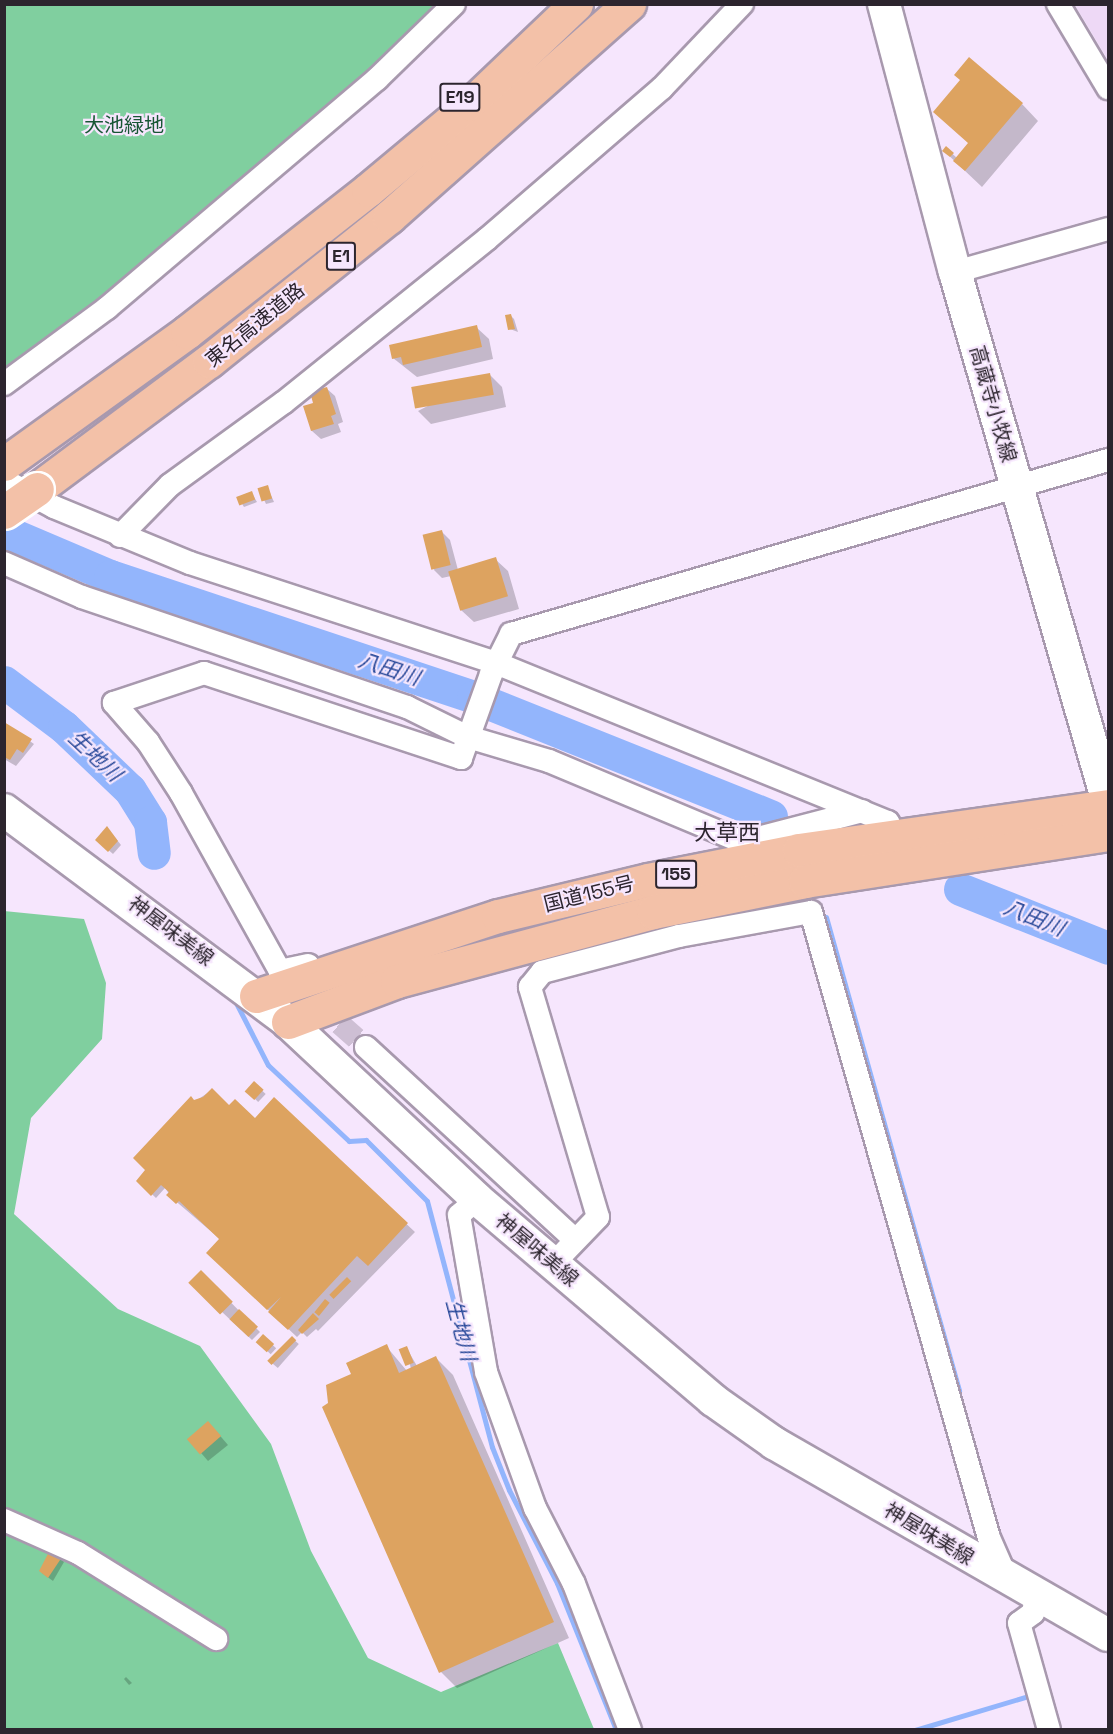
<!DOCTYPE html>
<html>
<head>
<meta charset="utf-8">
<style>
  body { margin:0 }
  #map { position:relative; width:1113px; height:1734px; overflow:hidden; background:#f6e6fd; font-family:"Space Grotesk","Noto Sans JP",sans-serif }
  div>[style] { position:absolute }
  .built>* { inset:0; background:#eed9f6 }
  .green>* { inset:0; background:#80cf9f }
  .shadow>* { inset:0; background:#0003; transform-origin:0 0 }
  .stream>* { height:5px; margin:-2.5px; padding:0 2.5px; transform-origin:2.5px; border-radius:2.5px; background:#93b5fc }
  .river>* { height:33px; margin:-16.5px; padding:0 16.5px; transform-origin:16.5px; border-radius:16.5px; background:#93b5fc }
  .building>* { inset:0; background:#dda360; transform-origin:0 0 }
  .street-tunnel>* { height:22px; margin-top:-11px; transform-origin:0; background:repeating-linear-gradient(90deg,#cebfd4 0 22px,transparent 0 33px) }
  .roads { filter:drop-shadow(2px 0 #a899ae) drop-shadow(-2px 0 #a899ae) drop-shadow(0 2px #a899ae) drop-shadow(0 -2px #a899ae) }
  .street>* { height:22px; margin:-11px; padding:0 11px; transform-origin:11px; border-radius:11px; background:#fff }
  .secondary>* { height:32px; margin:-16px; padding:0 16px; transform-origin:16px; border-radius:16px; background:#fff }
  .highway>* { height:33px; margin:-16.5px; padding:0 16.5px; transform-origin:16.5px; border-radius:16.5px; background:#f3c1a8 }
  .bridges { filter:drop-shadow(2px 0 #fff) drop-shadow(-2px 0 #fff) drop-shadow(0 2px #fff) drop-shadow(0 -2px #fff) }
  .highway-bridge>* { height:33px; margin:-16.5px; padding:0 16.5px; transform-origin:16.5px; border-radius:16.5px; background:#f3c1a8 }
  span { translate:-50% -50%; white-space:nowrap; text-align:center; line-height:1.15; -webkit-text-stroke:4.5px #f6e6fd; paint-order:stroke }
  .shield-label span { padding:2px 4px; background:#f6e6fd; border:2px solid; border-radius:4px; -webkit-text-stroke-width:0 }
  .shield-label { font-size:18px; color:#2c252e; font-weight:700 }
  .park-label { font-size:20px; color:#185635 }
  .street-label { font-size:20px; color:#2c252e }
  .water-label { font-size:21px; color:#274899; font-style:italic }
  .quarter-label { font-size:22px; color:#2c252e }
  .frame { position:absolute; inset:0; border:6px solid #2c252e; pointer-events:none }
</style>
</head>
<body>
<div id="map">
  <div class="built">
    <div style="clip-path:polygon(1075px 5px,1108px 5px,1108px 60px)"></div>
  </div>
  <div class="green">
    <div style="clip-path:polygon(5px 5px,443px 5px,371px 74px,104px 301px,5px 375px)"></div>
    <div style="clip-path:polygon(4px 911px,84px 919px,106px 983px,102px 1039px,31px 1118px,14px 1214px,118px 1309px,200px 1346px,271px 1444px,311px 1551px,368px 1658px,441px 1692px,558px 1643px,594px 1729px,5px 1729px)"></div>
  </div>
  <div class="shadow">
    <div style="clip-path:polygon(1022px 104px,1038px 121px,982px 187px,944px 151px,946px 148px,957px 158px)"></div>
    <div style="clip-path:polygon(510px 315px,514px 319px,518px 332px,510px 329px)"></div>
    <div style="clip-path:polygon(476px 327px,489px 339px,493px 359px,417px 377px,393px 358px)"></div>
    <div style="clip-path:polygon(489px 374px,502px 387px,506px 407px,431px 424px,418px 411px)"></div>
    <div style="clip-path:polygon(326px 388px,335px 396px,343px 422px,338px 424px,341px 432px,321px 439px,312px 431px,305px 407px,315px 404px)"></div>
    <div style="clip-path:polygon(267px 486px,274px 502px,266px 504px,259px 489px)"></div>
    <div style="clip-path:polygon(251px 492px,257px 502px,244px 507px,238px 497px)"></div>
    <div style="clip-path:polygon(442px 532px,450px 540px,458px 570px,495px 559px,508px 571px,519px 609px,474px 622px,461px 610px,451px 576px,442px 578px,434px 570px)"></div>
    <div style="clip-path:polygon(4px 723px,34px 744px,16px 766px,4px 759px)"></div>
    <div style="clip-path:polygon(110px 831px,121px 845px,113px 854px,97px 840px)"></div>
    <div style="left:254px;top:1083px;width:16px;height:11px;rotate:43deg"></div>
    <div style="clip-path:polygon(212px 1090px,229px 1107px,255px 1120px,274px 1100px,415px 1232px,318px 1331px,316px 1329px,307px 1337px,302px 1332px,297px 1337px,220px 1265px,220px 1239px,172px 1198px,165px 1188px,156px 1198px,138px 1181px,194px 1102px)"></div>
    <div style="clip-path:polygon(201px 1272px,260px 1332px,252px 1340px,191px 1283px)"></div>
    <div style="left:263px;top:1336px;width:18px;height:8px;rotate:43deg"></div>
    <div style="left:292px;top:1338px;width:9px;height:32px;rotate:41deg"></div>
    <div style="clip-path:polygon(386px 1346px,407px 1371px,411px 1369px,406px 1347px,417px 1366px,436px 1358px,453px 1375px,569px 1638px,457px 1688px,441px 1672px,330px 1404px,353px 1375px)"></div>
    <div style="clip-path:polygon(216px 1431px,228px 1445px,208px 1461px,189px 1439px)"></div>
    <div style="clip-path:polygon(61px 1559px,64px 1562px,53px 1581px,42px 1573px)"></div>
    <div style="clip-path:polygon(126px 1677px,132px 1683px,129px 1685px,124px 1679px)"></div>
  </div>
  <div class="stream">
    <div style="left:826px;top:917px;width:492px;rotate:74.3deg"></div>
    <div style="left:233px;top:997px;width:76px;rotate:62.8deg"></div>
    <div style="left:268px;top:1065px;width:111px;rotate:43.2deg"></div>
    <div style="left:349px;top:1141px;width:17px;rotate:-3deg"></div>
    <div style="left:366px;top:1140px;width:86px;rotate:45deg"></div>
    <div style="left:427px;top:1201px;width:254px;rotate:75.2deg"></div>
    <div style="left:492px;top:1447px;width:46px;rotate:68.4deg"></div>
    <div style="left:509px;top:1490px;width:105px;rotate:62.7deg"></div>
    <div style="left:557px;top:1583px;width:158px;rotate:68.1deg"></div>
    <div style="left:915px;top:1730px;width:125px;rotate:-16.7deg"></div>
  </div>
  <div class="river">
    <div style="left:4px;top:531px;width:115px;rotate:23deg"></div>
    <div style="left:110px;top:576px;width:383px;rotate:18.4deg"></div>
    <div style="left:473px;top:697px;width:321px;rotate:21.8deg"></div>
    <div style="left:4px;top:682px;width:75px;rotate:36.9deg"></div>
    <div style="left:64px;top:727px;width:91px;rotate:43.7deg"></div>
    <div style="left:130px;top:790px;width:38px;rotate:58deg"></div>
    <div style="left:150px;top:822px;width:31px;rotate:83deg"></div>
    <div style="left:960px;top:889px;width:159px;rotate:21.7deg"></div>
  </div>
  <div class="building">
    <div style="clip-path:polygon(969px 57px,1023px 103px,965px 171px,953px 161px,968px 143px,933px 112px,960px 80px,954px 75px)"></div>
    <div style="clip-path:polygon(946px 146px,954px 153px,950px 157px,942px 151px)"></div>
    <div style="clip-path:polygon(511px 314px,515px 329px,508px 330px,505px 315px)"></div>
    <div style="clip-path:polygon(477px 325px,482px 347px,403px 365px,401px 357px,392px 359px,389px 345px)"></div>
    <div style="left:490px;top:373px;width:22px;height:80px;rotate:80deg"></div>
    <div style="clip-path:polygon(327px 387px,336px 414px,331px 416px,334px 424px,311px 431px,303px 406px,313px 403px,310px 392px)"></div>
    <div style="left:268px;top:485px;width:14px;height:11px;rotate:73deg"></div>
    <div style="left:252px;top:491px;width:9px;height:17px;rotate:69deg"></div>
    <div style="left:442px;top:530px;width:36px;height:20px;rotate:76deg"></div>
    <div style="left:496px;top:557px;width:41px;height:50px;rotate:73deg"></div>
    <div style="clip-path:polygon(4px 722px,32px 739px,23px 753px,17px 749px,10px 760px,4px 757px)"></div>
    <div style="clip-path:polygon(107px 826px,118px 841px,108px 852px,95px 840px)"></div>
    <div style="left:254px;top:1081px;width:13px;height:14px;rotate:42deg"></div>
    <div style="clip-path:polygon(212px 1088px,229px 1105px,235px 1099px,255px 1118px,274px 1097px,408px 1223px,368px 1266px,357px 1256px,288px 1330px,268px 1312px,281px 1297px,267px 1310px,206px 1253px,219px 1239px,179px 1201px,176px 1204px,166px 1195px,169px 1192px,161px 1185px,151px 1196px,136px 1181px,145px 1170px,133px 1158px,191px 1096px,194px 1100px,203px 1097px)"></div>
    <div style="left:201px;top:1270px;width:45px;height:18px;rotate:45deg"></div>
    <div style="left:347px;top:1277px;width:6px;height:25px;rotate:45deg"></div>
    <div style="left:325px;top:1299px;width:6px;height:17px;rotate:39deg"></div>
    <div style="left:239px;top:1309px;width:26px;height:14px;rotate:43deg"></div>
    <div style="clip-path:polygon(313px 1313px,319px 1319px,302px 1334px,298px 1330px)"></div>
    <div style="left:263px;top:1334px;width:15px;height:11px;rotate:42deg"></div>
    <div style="left:292px;top:1336px;width:6px;height:35px;rotate:45deg"></div>
    <div style="clip-path:polygon(387px 1344px,399px 1373px,436px 1356px,554px 1622px,439px 1673px,322px 1407px,328px 1403px,326px 1385px,351px 1374px,346px 1363px)"></div>
    <div style="left:407px;top:1346px;width:18px;height:9px;rotate:68deg"></div>
    <div style="left:208px;top:1421px;width:20px;height:28px;rotate:49deg"></div>
    <div style="clip-path:polygon(50px 1550px,62px 1557px,48px 1578px,39px 1571px)"></div>
  </div>
  <div class="street-tunnel">
    <div style="left:315px;top:1002px;width:68px;rotate:41.4deg"></div>
  </div>
  <div class="roads">
    <div class="street">
      <div style="left:1058px;top:4px;width:98px;rotate:59.2deg"></div>
      <div style="left:955px;top:272px;width:159px;rotate:-15.7deg"></div>
      <div style="left:4px;top:384px;width:128px;rotate:-36.4deg"></div>
      <div style="left:107px;top:308px;width:354px;rotate:-40.3deg"></div>
      <div style="left:377px;top:79px;width:107px;rotate:-44.2deg"></div>
      <div style="left:4px;top:480px;width:57px;rotate:28.4deg"></div>
      <div style="left:54px;top:507px;width:147px;rotate:22.4deg"></div>
      <div style="left:190px;top:563px;width:322px;rotate:18.1deg"></div>
      <div style="left:496px;top:663px;width:423px;rotate:22.1deg"></div>
      <div style="left:888px;top:822px;width:17px;rotate:66deg"></div>
      <div style="left:120px;top:536px;width:71px;rotate:-45.6deg"></div>
      <div style="left:170px;top:485px;width:140px;rotate:-36deg"></div>
      <div style="left:283px;top:403px;width:262px;rotate:-38.8deg"></div>
      <div style="left:487px;top:239px;width:231px;rotate:-40.8deg"></div>
      <div style="left:662px;top:88px;width:116px;rotate:-46.4deg"></div>
      <div style="left:4px;top:563px;width:85px;rotate:23.6deg"></div>
      <div style="left:82px;top:597px;width:343px;rotate:18.7deg"></div>
      <div style="left:407px;top:707px;width:68px;rotate:26.2deg"></div>
      <div style="left:468px;top:737px;width:84px;rotate:16.5deg"></div>
      <div style="left:549px;top:761px;width:210px;rotate:22.7deg"></div>
      <div style="left:743px;top:842px;width:28px;rotate:32deg"></div>
      <div style="left:743px;top:842px;width:123px;rotate:-14.6deg"></div>
      <div style="left:308px;top:965px;width:29px;rotate:168deg"></div>
      <div style="left:280px;top:971px;width:204px;rotate:-119.1deg"></div>
      <div style="left:181px;top:793px;width:61px;rotate:-122.9deg"></div>
      <div style="left:148px;top:742px;width:52px;rotate:-131.1deg"></div>
      <div style="left:114px;top:703px;width:95px;rotate:-18.4deg"></div>
      <div style="left:204px;top:673px;width:271px;rotate:18.3deg"></div>
      <div style="left:461px;top:758px;width:89px;rotate:-70.3deg"></div>
      <div style="left:491px;top:674px;width:45px;rotate:-63.4deg"></div>
      <div style="left:511px;top:634px;width:622px;rotate:-16.25deg"></div>
      <div style="left:366px;top:1047px;width:283px;rotate:42.7deg"></div>
      <div style="left:477px;top:1199px;width:24px;rotate:138deg"></div>
      <div style="left:459px;top:1215px;width:159px;rotate:80.2deg"></div>
      <div style="left:486px;top:1372px;width:145px;rotate:70.2deg"></div>
      <div style="left:535px;top:1508px;width:85px;rotate:62.8deg"></div>
      <div style="left:574px;top:1584px;width:156px;rotate:69deg"></div>
      <div style="left:553px;top:1264px;width:65px;rotate:-46.2deg"></div>
      <div style="left:598px;top:1217px;width:240px;rotate:-106.5deg"></div>
      <div style="left:530px;top:987px;width:19px;rotate:-51deg"></div>
      <div style="left:542px;top:972px;width:142px;rotate:-14.7deg"></div>
      <div style="left:679px;top:936px;width:134px;rotate:-10.3deg"></div>
      <div style="left:811px;top:912px;width:651px;rotate:74.13deg"></div>
      <div style="left:989px;top:1538px;width:45px;rotate:66.3deg"></div>
      <div style="left:4px;top:1520px;width:81px;rotate:24deg"></div>
      <div style="left:78px;top:1553px;width:163px;rotate:31.9deg"></div>
      <div style="left:1036px;top:1595px;width:18px;rotate:99deg"></div>
      <div style="left:1033px;top:1613px;width:17px;rotate:144deg"></div>
      <div style="left:1019px;top:1623px;width:111px;rotate:74.3deg"></div>
    </div>
    <div class="secondary">
      <div style="left:884px;top:4px;width:277px;rotate:75.2deg"></div>
      <div style="left:955px;top:272px;width:552px;rotate:73.9deg"></div>
      <div style="left:4px;top:810px;width:354px;rotate:36.7deg"></div>
      <div style="left:288px;top:1022px;width:259px;rotate:43.1deg"></div>
      <div style="left:477px;top:1199px;width:310px;rotate:40.4deg"></div>
      <div style="left:713px;top:1400px;width:75px;rotate:35.2deg"></div>
      <div style="left:774px;top:1443px;width:385px;rotate:29.9deg"></div>
    </div>
    <div class="highway">
      <div style="left:4px;top:464px;width:226px;rotate:-35.8deg"></div>
      <div style="left:187px;top:332px;width:230px;rotate:-38.1deg"></div>
      <div style="left:368px;top:190px;width:134px;rotate:-39.9deg"></div>
      <div style="left:471px;top:104px;width:145px;rotate:-43.6deg"></div>
      <div style="left:37px;top:489px;width:214px;rotate:-36.7deg"></div>
      <div style="left:209px;top:361px;width:231px;rotate:-38.7deg"></div>
      <div style="left:389px;top:217px;width:321px;rotate:-41.6deg"></div>
      <div style="left:256px;top:996px;width:255px;rotate:-18.3deg"></div>
      <div style="left:498px;top:916px;width:154px;rotate:-13.5deg"></div>
      <div style="left:648px;top:880px;width:154px;rotate:-11.2deg"></div>
      <div style="left:799px;top:850px;width:312px;rotate:-8.1deg"></div>
      <div style="left:288px;top:1022px;width:116px;rotate:-20.6deg"></div>
      <div style="left:397px;top:981px;width:265px;rotate:-15.1deg"></div>
      <div style="left:653px;top:912px;width:155px;rotate:-11.5deg"></div>
      <div style="left:805px;top:881px;width:307px;rotate:-8.8deg"></div>
    </div>
  </div>
  <div class="bridges">
    <div class="highway-bridge">
      <div style="left:4px;top:512px;width:40px;rotate:-34.9deg"></div>
    </div>
  </div>
  <div class="shield-label">
    <span style="left:460px;top:97px">E19</span>
    <span style="left:341px;top:256px">E1</span>
    <span style="left:676px;top:874px">155</span>
  </div>
  <div class="park-label">
    <span style="left:124px;top:125px">大池緑地</span>
  </div>
  <div class="street-label">
    <span style="left:255px;top:325px;rotate:-39deg">東名高速道路</span>
    <span style="left:993px;top:404px;rotate:74deg">高蔵寺小牧線</span>
    <span style="left:589px;top:894px;rotate:-14deg">国道155号</span>
    <span style="left:171px;top:931px;rotate:37deg">神屋味美線</span>
    <span style="left:537px;top:1250px;rotate:40deg">神屋味美線</span>
    <span style="left:929px;top:1534px;rotate:31deg">神屋味美線</span>
  </div>
  <div class="water-label">
    <span style="left:389px;top:669px;rotate:18deg">八田川</span>
    <span style="left:95px;top:756px;rotate:43deg">生地川</span>
    <span style="left:1034px;top:918px;rotate:22deg">八田川</span>
    <span style="left:461px;top:1330px;rotate:75deg">生地川</span>
  </div>
  <div class="quarter-label">
    <span style="left:727px;top:833px">大草西</span>
  </div>
  <div class="frame"></div>
</div>
</body>
</html>
